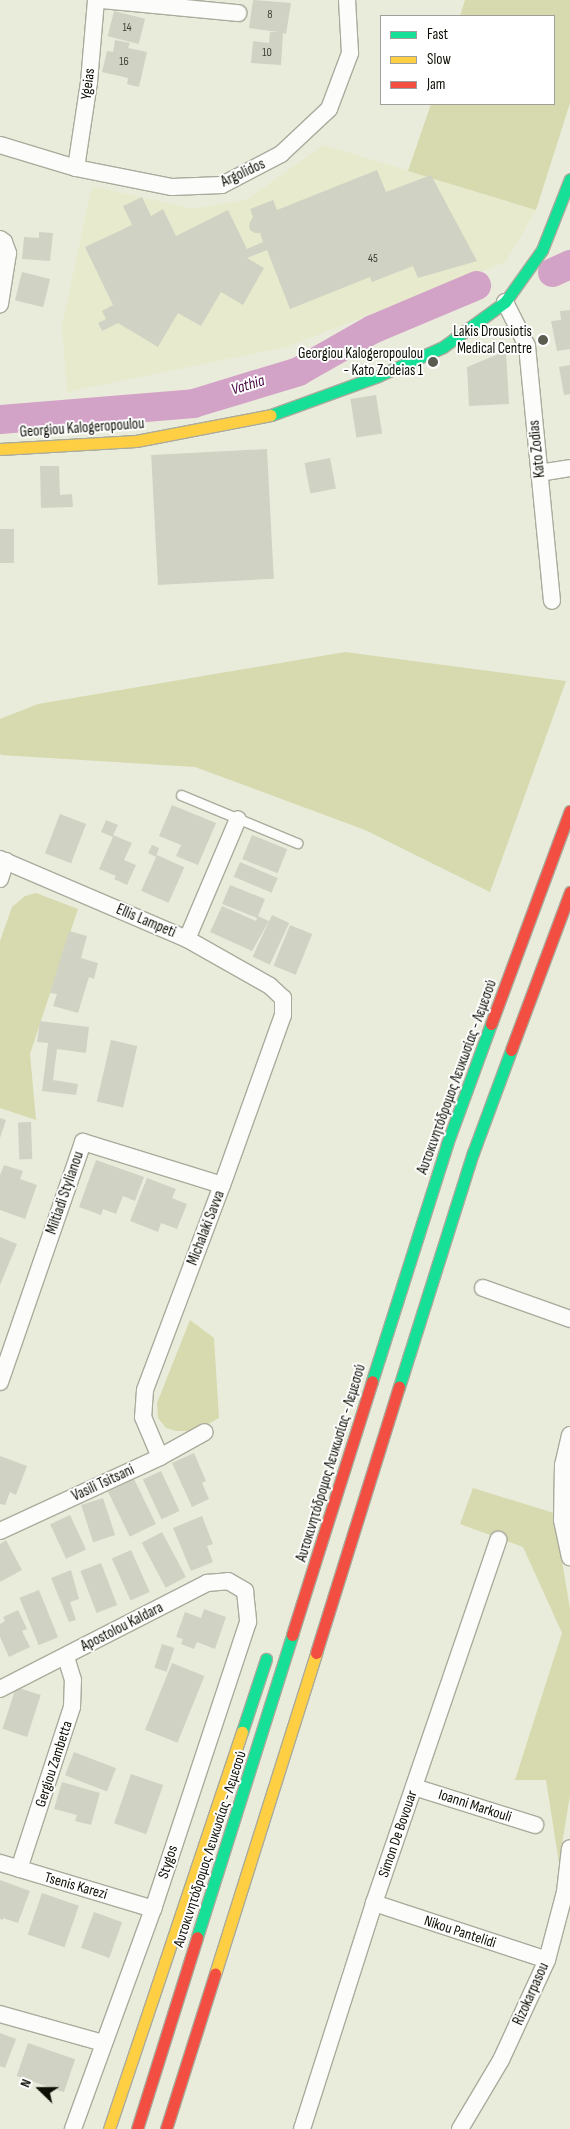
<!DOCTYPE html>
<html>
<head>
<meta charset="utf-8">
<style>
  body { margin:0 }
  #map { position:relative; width:570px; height:2129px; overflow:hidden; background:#eaecdb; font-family:"Sofia Sans Condensed",sans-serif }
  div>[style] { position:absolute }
  .built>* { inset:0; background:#e7eacc }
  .green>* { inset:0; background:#d6daae }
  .river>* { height:29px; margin:-14.5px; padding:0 14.5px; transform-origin:14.5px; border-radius:14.5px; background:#d3a2c7 }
  .building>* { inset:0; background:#d0d2c4; transform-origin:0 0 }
  .roads { filter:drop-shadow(1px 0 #aaab9d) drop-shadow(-1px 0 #aaab9d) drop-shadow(0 1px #aaab9d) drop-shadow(0 -1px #aaab9d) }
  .lane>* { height:9px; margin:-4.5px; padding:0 4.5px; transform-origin:4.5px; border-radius:4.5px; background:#fcfcfa }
  .street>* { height:16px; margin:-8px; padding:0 8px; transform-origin:8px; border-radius:8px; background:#fcfcfa }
  .fast>* { height:11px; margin:-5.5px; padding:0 5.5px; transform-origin:5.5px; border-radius:5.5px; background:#16e098 }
  .slow>* { height:11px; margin:-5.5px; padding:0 5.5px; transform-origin:5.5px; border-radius:5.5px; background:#ffcf43 }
  .jam>* { height:11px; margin:-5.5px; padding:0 5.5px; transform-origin:5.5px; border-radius:5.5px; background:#f24e42 }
  .dots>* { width:14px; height:14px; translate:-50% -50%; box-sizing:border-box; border:2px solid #fff; border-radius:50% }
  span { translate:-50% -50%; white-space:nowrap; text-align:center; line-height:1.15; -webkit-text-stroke:4px #fff; paint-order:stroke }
  .number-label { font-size:12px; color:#404237 }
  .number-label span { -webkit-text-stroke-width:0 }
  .street-label { font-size:15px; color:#0e0f05 }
  .poi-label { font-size:15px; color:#0e0f05 }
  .right { translate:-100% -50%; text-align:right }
  .water-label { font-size:16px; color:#490943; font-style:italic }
  .legend { position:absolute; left:380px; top:15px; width:175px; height:90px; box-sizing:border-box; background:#fff; border:1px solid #9f9f9b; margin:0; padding:6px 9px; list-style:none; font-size:15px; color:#0e0f05 }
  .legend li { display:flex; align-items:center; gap:10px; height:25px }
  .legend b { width:25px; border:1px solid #9f9f9b }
  .north { position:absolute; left:15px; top:2064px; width:50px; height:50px; -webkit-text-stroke:4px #fff; paint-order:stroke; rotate:292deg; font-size:14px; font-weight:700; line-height:20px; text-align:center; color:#0e0f05 }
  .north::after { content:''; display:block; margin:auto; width:18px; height:22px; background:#0e0f05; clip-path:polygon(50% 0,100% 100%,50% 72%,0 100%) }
</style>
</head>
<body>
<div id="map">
  <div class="built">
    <div style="clip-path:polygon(324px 145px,536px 210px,506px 262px,286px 347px,67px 392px,62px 326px,92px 186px,193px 209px,246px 200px)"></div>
  </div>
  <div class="green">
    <div style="clip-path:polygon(465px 0,570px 0,570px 103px,536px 210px,408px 171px,431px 104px,554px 104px,554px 16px,460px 16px)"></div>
    <div style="clip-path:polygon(345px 652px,566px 681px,490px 892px,365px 830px,195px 767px,1px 755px,0 753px,0 719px,38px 704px)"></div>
    <div style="clip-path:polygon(36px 893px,78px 909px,30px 1054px,36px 1120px,0 1108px,0 941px,12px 907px,25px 896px)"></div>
    <div style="clip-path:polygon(190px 1320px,214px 1338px,219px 1418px,196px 1431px,176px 1431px,166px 1428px,158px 1418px,157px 1403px)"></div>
    <div style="clip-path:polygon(473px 1488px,554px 1513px,570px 1609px,570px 1795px,559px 1863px,546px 1780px,515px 1780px,562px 1633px,523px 1547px,460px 1524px)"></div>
  </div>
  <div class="river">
    <div style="left:552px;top:272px;width:20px;rotate:-24deg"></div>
    <div style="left:0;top:419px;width:194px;rotate:-4.7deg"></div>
    <div style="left:193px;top:403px;width:110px;rotate:-16.9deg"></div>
    <div style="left:298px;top:371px;width:85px;rotate:-29.6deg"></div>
    <div style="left:372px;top:329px;width:113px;rotate:-22.9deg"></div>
  </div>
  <div class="building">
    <div style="clip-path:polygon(253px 0,291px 3px,286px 34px,283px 33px,281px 65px,251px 63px,253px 41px,269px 43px,270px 32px,278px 32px,249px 28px)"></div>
    <div style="left:114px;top:11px;width:32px;height:26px;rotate:14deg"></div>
    <div style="clip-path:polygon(115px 40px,130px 43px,128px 48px,147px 52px,139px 87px,127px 84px,128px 78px,102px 72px,107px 51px,113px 52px)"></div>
    <div style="clip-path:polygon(377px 170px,386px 192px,431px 175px,477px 261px,418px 278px,413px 266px,372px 282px,370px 277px,290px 309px,267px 250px,247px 258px,264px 268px,243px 305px,221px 292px,201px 326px,178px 313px,158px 347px,118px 323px,102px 331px,98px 323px,106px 319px,102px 311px,113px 305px,85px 247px,132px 225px,123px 206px,142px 197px,151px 216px,163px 209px,176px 236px,228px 210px,247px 249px,263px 242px,260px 233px,255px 233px,250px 230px,249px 224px,253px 217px,250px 209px,273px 200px,277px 210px)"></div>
    <div style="clip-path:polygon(39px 232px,53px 233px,50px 261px,22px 259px,24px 237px,39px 238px)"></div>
    <div style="left:22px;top:272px;width:29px;height:29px;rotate:14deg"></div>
    <div style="clip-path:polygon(570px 310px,570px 349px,557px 351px,551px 321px,561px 320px,560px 311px)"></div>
    <div style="clip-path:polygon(506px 351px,509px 404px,469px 406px,467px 367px)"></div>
    <div style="clip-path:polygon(570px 365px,570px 394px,564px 395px,559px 367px)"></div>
    <div style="left:376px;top:395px;width:39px;height:26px;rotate:81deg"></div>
    <div style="left:267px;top:449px;width:130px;height:116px;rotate:87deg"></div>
    <div style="left:330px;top:458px;width:31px;height:26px;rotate:79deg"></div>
    <div style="clip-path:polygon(40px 466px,59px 466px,60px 495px,72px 494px,73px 507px,41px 508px)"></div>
    <div style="left:0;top:529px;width:14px;height:34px"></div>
    <div style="clip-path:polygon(172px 805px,216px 823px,198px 865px,176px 856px,181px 845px,159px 836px)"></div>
    <div style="left:60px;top:814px;width:28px;height:42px;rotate:21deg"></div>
    <div style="clip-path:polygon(106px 820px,118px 825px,113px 835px,132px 843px,124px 860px,136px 865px,127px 885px,114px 879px,116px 876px,99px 869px,113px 837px,101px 832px)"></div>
    <div style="left:252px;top:835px;width:38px;height:26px;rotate:22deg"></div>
    <div style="clip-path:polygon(152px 845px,159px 848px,156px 857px,148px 853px)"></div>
    <div style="left:157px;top:855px;width:30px;height:39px;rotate:24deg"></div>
    <div style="left:240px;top:862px;width:41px;height:16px;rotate:23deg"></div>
    <div style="clip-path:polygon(230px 885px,265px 899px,258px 916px,269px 921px,252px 951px,210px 932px,222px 906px,256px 921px,257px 918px,222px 904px)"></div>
    <div style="left:272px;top:915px;width:19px;height:46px;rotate:25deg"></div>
    <div style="left:290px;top:925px;width:24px;height:44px;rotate:22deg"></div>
    <div style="clip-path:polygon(69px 931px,87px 936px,81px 958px,98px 963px,94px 979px,89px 977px,78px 1013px,53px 1006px,57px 994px,50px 993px)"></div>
    <div style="clip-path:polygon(40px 1021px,89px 1027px,86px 1053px,57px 1049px,53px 1080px,78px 1084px,76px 1095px,42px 1091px,48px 1043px,37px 1042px)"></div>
    <div style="left:111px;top:1040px;width:27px;height:63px;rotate:13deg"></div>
    <div style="clip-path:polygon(0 1118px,6px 1120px,0 1138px)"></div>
    <div style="left:31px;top:1122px;width:37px;height:13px;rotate:88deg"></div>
    <div style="clip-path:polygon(96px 1160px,144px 1177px,135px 1201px,123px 1196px,116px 1214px,103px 1209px,101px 1215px,79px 1207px)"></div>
    <div style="clip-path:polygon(4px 1165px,23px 1171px,20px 1179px,37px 1185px,25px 1219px,0 1210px,0 1175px)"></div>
    <div style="clip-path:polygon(147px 1178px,176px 1189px,172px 1198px,187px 1204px,177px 1229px,161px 1223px,158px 1232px,130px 1221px)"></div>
    <div style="clip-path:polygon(0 1237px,17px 1244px,0 1285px)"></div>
    <div style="clip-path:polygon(194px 1453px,206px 1481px,202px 1483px,209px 1499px,192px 1507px,172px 1463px)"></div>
    <div style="clip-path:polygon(0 1456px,27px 1466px,16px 1495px,10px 1492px,5px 1505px,0 1504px)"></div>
    <div style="left:161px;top:1471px;width:44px;height:20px;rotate:65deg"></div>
    <div style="left:134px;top:1479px;width:50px;height:29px;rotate:64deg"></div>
    <div style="left:103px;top:1498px;width:39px;height:23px;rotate:72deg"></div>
    <div style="left:70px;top:1515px;width:38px;height:22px;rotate:65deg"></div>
    <div style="clip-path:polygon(202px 1516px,213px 1544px,207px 1546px,213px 1562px,191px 1571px,173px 1528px)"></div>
    <div style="left:162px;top:1532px;width:51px;height:23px;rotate:62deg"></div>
    <div style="clip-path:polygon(6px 1540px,22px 1570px,0 1582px,0 1544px)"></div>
    <div style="left:131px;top:1550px;width:46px;height:21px;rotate:66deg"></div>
    <div style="left:101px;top:1563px;width:45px;height:22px;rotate:69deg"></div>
    <div style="clip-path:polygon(71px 1570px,79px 1599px,70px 1602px,76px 1620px,69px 1622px,51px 1578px)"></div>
    <div style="left:39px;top:1590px;width:51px;height:21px;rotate:68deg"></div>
    <div style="clip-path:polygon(204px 1609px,226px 1617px,215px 1649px,197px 1642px,194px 1649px,181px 1644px,183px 1639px,176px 1637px,185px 1612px,201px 1618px)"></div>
    <div style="clip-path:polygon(18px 1610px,27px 1629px,22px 1631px,30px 1647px,9px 1657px,0 1637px,0 1624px,5px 1621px,3px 1617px)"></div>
    <div style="left:162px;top:1644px;width:13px;height:25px;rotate:18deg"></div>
    <div style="left:172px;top:1663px;width:35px;height:72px;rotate:22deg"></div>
    <div style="left:16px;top:1687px;width:26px;height:44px;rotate:18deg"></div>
    <div style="left:74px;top:1752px;width:45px;height:25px;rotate:21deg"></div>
    <div style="left:131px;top:1774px;width:34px;height:52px;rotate:19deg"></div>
    <div style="clip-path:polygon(62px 1782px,100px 1793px,91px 1825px,75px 1821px,77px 1815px,54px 1809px)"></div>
    <div style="clip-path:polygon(0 1880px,30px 1891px,18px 1923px,3px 1918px,3px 1920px,0 1919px)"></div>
    <div style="left:42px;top:1893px;width:39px;height:44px;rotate:19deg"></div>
    <div style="left:94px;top:1912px;width:30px;height:38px;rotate:20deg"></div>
    <div style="clip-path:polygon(0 2033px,16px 2039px,5px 2068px,0 2066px)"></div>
    <div style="left:28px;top:2043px;width:50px;height:35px;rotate:19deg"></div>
  </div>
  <div class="roads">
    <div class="lane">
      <div style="left:181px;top:795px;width:126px;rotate:22.5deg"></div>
    </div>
    <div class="street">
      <div style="left:102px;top:0;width:137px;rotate:5.5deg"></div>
      <div style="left:0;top:145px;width:79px;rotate:16.8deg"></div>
      <div style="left:76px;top:168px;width:98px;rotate:11.2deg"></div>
      <div style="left:172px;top:187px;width:50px;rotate:-2.3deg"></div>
      <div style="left:222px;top:185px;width:67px;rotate:-27.7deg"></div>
      <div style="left:281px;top:154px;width:66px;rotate:-43.2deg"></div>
      <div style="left:329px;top:109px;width:60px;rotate:-69.4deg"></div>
      <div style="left:350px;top:53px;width:53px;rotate:-93.2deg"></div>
      <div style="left:76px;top:168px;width:87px;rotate:-81.4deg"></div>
      <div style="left:89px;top:82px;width:82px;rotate:-85.1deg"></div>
      <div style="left:0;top:239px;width:5px;rotate:37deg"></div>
      <div style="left:4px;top:242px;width:12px;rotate:70deg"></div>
      <div style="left:8px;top:253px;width:52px;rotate:98.9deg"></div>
      <div style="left:505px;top:302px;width:49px;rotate:63.4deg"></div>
      <div style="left:527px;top:346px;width:256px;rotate:84.4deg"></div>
      <div style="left:539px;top:473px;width:31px;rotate:-9deg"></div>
      <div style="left:0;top:859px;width:203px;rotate:23.2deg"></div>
      <div style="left:187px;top:939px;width:95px;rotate:29.5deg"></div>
      <div style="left:270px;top:986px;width:18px;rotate:43deg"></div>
      <div style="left:283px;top:998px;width:17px;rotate:90deg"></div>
      <div style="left:283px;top:1015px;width:181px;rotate:109.7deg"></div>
      <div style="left:222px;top:1185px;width:219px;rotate:110.6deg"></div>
      <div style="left:145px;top:1390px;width:27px;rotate:94deg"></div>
      <div style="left:143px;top:1417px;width:43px;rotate:67deg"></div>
      <div style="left:0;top:879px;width:19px;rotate:-72deg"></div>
      <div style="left:187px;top:939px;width:130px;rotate:-67deg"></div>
      <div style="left:483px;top:1288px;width:92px;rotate:19.6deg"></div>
      <div style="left:0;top:1382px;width:254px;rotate:-70.9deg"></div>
      <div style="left:83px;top:1142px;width:145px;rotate:17.2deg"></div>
      <div style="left:570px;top:1435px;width:31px;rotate:103deg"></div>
      <div style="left:563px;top:1465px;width:55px;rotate:91deg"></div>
      <div style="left:562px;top:1520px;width:38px;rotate:78deg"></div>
      <div style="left:0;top:1531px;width:176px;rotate:-24.8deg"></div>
      <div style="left:160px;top:1457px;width:51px;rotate:-29.1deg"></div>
      <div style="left:0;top:1689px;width:233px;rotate:-27.1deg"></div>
      <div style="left:207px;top:1583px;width:21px;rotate:-5deg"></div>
      <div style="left:228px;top:1581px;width:20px;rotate:30deg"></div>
      <div style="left:245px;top:1591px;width:31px;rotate:84deg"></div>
      <div style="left:248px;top:1622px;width:302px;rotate:108.3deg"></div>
      <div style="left:153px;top:1909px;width:234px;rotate:110deg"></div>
      <div style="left:414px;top:1787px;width:127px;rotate:17.4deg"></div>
      <div style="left:0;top:1863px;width:160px;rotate:16.7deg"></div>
      <div style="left:19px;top:1869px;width:170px;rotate:-71.9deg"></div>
      <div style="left:72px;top:1707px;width:27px;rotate:-88deg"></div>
      <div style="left:73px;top:1680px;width:24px;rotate:-107deg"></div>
      <div style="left:374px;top:1903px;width:182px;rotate:18.2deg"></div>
      <div style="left:0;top:2014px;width:107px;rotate:15.7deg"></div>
      <div style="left:302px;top:2129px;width:237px;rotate:-72.3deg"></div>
      <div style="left:374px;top:1903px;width:384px;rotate:-71.1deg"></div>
      <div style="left:460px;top:2129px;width:80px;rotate:-59.3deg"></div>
      <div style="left:501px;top:2060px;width:110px;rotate:-65.3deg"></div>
      <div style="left:547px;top:1960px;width:70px;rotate:-75.2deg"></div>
      <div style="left:565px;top:1892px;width:44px;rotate:-83.5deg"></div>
    </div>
    <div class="fast">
      <div style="left:271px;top:415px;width:114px;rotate:-20deg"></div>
      <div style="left:378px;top:376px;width:71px;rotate:-24deg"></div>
      <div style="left:443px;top:347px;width:77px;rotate:-36deg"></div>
      <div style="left:505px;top:302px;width:64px;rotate:-54.6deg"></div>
      <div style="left:542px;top:250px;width:76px;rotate:-68.5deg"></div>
      <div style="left:372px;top:1381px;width:249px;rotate:-72.4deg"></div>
      <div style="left:447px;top:1144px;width:128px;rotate:-69.9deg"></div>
      <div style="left:399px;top:1387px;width:245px;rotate:-72.5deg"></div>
      <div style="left:473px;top:1153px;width:110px;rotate:-69.7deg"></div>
      <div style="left:242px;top:1732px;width:77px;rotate:-71.8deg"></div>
      <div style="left:197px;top:1937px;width:317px;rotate:-72.5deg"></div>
    </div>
    <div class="slow">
      <div style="left:0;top:449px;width:136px;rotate:-3.4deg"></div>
      <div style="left:136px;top:441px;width:137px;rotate:-10.9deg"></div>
      <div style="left:215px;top:1974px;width:337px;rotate:-72.5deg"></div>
      <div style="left:109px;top:2129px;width:419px;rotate:-71.5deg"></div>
    </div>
    <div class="jam">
      <div style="left:491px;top:1024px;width:227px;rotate:-69.7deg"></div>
      <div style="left:511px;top:1050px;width:169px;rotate:-69.5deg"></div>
      <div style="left:292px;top:1635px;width:266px;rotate:-72.5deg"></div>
      <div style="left:316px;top:1653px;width:279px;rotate:-72.7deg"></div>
      <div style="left:137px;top:2129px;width:201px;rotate:-72.6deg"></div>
      <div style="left:166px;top:2129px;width:163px;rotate:-72.5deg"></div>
    </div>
  </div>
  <div class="dots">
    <div style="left:543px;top:340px;background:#5b5c50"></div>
    <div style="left:433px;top:362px;background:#5b5c50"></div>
  </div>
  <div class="number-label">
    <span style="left:270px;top:15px">8</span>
    <span style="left:127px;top:28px">14</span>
    <span style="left:267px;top:53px">10</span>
    <span style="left:124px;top:62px">16</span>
    <span style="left:373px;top:259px">45</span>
  </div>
  <div class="street-label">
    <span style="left:88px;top:84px;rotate:-83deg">Ygeias</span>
    <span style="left:243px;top:173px;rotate:-25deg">Argolidos</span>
    <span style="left:82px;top:428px;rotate:-4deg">Georgiou Kalogeropoulou</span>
    <span style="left:537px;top:449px;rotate:-96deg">Kato Zodias</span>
    <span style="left:146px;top:921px;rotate:23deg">Ellis Lampeti</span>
    <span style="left:457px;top:1077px;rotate:-70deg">Αυτοκινητόδρομος Λευκωσίας - Λεμεσού</span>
    <span style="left:65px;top:1193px;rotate:-71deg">Miltiadi Stylianou</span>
    <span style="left:206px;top:1228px;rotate:-69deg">Michalaki Savva</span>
    <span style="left:331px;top:1463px;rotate:-73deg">Αυτοκινητόδρομος Λευκωσίας - Λεμεσού</span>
    <span style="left:103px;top:1483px;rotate:-25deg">Vasili Tsitsani</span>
    <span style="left:122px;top:1627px;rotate:-27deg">Apostolou Kaldara</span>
    <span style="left:54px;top:1764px;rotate:-72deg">Gergiou Zambetta</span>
    <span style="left:475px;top:1806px;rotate:18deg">Ioanni Markouli</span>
    <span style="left:398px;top:1834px;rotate:-71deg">Simon De Bovouar</span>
    <span style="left:210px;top:1849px;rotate:-72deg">Αυτοκινητόδρομος Λευκωσίας - Λεμεσού</span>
    <span style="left:168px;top:1862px;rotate:-72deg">Stygos</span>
    <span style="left:76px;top:1886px;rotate:16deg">Tsenis Karezi</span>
    <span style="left:460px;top:1932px;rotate:18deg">Nikou Pantelidi</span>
    <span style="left:531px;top:1994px;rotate:-66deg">Rizokarpasou</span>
  </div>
  <div class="poi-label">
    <span class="right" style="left:532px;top:340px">Lakis Drousiotis<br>Medical Centre</span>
    <span class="right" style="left:423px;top:362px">Georgiou Kalogeropoulou<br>- Kato Zodeias 1</span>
  </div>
  <div class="water-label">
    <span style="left:248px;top:386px;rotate:-17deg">Vathia</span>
  </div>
  <ul class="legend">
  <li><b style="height:6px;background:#16e098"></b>Fast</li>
  <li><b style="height:6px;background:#ffcf43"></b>Slow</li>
  <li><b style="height:6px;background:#f24e42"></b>Jam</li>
  </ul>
  <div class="north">N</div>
</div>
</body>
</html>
